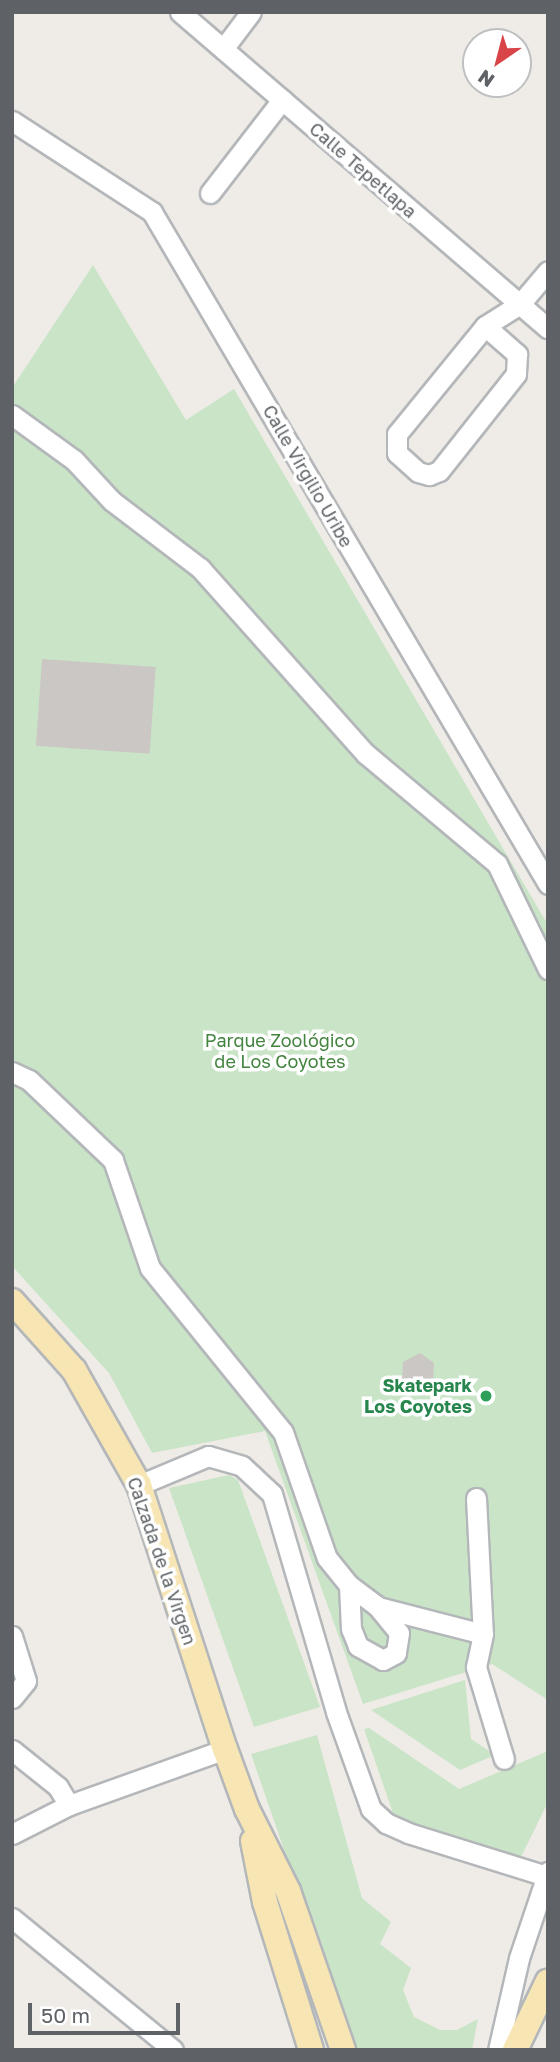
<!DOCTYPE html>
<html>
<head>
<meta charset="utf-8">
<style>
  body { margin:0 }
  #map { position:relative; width:560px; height:2062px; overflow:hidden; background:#efece7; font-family:"Golos Text",sans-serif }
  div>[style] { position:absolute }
  .green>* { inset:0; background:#c9e4c6 }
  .building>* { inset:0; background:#cbc7c4; transform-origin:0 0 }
  .roads { filter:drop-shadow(2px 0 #b4b7ba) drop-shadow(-2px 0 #b4b7ba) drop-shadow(0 2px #b4b7ba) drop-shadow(0 -2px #b4b7ba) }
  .minor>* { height:19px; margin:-9.5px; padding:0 9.5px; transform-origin:9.5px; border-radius:9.5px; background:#fff }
  .major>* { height:24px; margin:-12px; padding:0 12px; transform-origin:12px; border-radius:12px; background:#f7e6b4 }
  .dots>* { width:19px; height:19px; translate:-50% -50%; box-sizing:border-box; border:4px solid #fff; border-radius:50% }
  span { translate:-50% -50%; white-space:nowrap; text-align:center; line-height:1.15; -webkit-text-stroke:7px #fff; paint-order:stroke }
  .street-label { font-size:18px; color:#5e6266 }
  .park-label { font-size:18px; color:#43843f }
  .leisure-label { font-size:18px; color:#27864d; font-weight:700 }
  .right { translate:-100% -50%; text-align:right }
  .frame { position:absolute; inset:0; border:14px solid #5e6266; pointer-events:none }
  .north { position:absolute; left:462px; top:28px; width:70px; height:70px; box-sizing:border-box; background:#fff; border:2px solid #bfc0c2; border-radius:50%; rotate:215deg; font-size:19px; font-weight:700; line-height:28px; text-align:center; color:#5e6266 }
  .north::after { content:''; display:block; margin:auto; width:24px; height:32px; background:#d84447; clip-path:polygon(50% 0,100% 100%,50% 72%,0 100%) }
  .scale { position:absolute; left:28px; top:2003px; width:152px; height:32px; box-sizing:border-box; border:4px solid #5e6266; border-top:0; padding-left:9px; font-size:21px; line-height:24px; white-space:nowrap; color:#5e6266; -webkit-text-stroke:5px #fff; paint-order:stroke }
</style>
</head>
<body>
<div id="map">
  <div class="green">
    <div style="clip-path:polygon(93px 265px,186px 420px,234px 389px,548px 925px,548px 1700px,492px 1664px,363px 1704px,265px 1431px,152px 1453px,109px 1373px,12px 1266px,12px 388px)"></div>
    <div style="clip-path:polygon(229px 1475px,238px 1480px,320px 1707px,254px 1727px,169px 1488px)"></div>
    <div style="clip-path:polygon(465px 1680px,471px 1739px,495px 1755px,460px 1770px,371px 1710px)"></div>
    <div style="clip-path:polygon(369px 1728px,459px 1789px,548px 1751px,548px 1802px,518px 1863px,394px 1816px,364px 1729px)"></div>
    <div style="clip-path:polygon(317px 1735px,362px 1898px,391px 1922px,380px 1944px,411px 1968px,403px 1990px,414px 2017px,440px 2030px,457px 2030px,478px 2019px,472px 2050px,353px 2050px,251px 1754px)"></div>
  </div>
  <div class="building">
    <div style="left:42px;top:659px;width:114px;height:87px;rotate:4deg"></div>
    <div style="clip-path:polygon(420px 1353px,434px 1363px,433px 1382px,416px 1390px,402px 1380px,403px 1362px)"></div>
  </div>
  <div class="roads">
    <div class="minor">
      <div style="left:180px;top:12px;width:485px;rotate:40.7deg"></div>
      <div style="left:223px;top:49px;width:46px;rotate:-52.9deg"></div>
      <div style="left:12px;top:121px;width:167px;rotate:33deg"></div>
      <div style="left:152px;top:212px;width:780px;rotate:59.49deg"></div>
      <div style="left:210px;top:193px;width:118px;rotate:-52.3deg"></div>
      <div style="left:485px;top:326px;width:43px;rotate:41.2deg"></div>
      <div style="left:517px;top:354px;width:20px;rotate:93deg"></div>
      <div style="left:516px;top:374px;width:124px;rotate:128.4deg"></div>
      <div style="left:439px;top:471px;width:11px;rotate:158deg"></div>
      <div style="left:429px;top:475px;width:11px;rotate:-165deg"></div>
      <div style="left:418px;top:472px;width:28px;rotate:-138deg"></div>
      <div style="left:397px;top:453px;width:19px;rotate:-90deg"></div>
      <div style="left:397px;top:434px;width:139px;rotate:-50.8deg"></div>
      <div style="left:485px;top:326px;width:41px;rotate:-32.2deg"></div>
      <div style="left:520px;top:304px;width:43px;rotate:-49.7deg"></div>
      <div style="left:12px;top:415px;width:77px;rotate:36deg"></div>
      <div style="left:74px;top:460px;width:56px;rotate:47.2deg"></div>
      <div style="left:112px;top:501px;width:111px;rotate:37.3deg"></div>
      <div style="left:200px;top:568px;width:249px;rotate:48.3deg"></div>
      <div style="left:366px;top:754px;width:171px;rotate:40deg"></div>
      <div style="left:497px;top:864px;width:117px;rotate:64.1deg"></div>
      <div style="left:12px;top:1072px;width:19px;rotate:25deg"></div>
      <div style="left:29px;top:1080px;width:116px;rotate:43.6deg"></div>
      <div style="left:113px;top:1160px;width:114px;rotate:71.1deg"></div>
      <div style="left:150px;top:1268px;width:211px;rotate:51deg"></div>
      <div style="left:283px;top:1432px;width:133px;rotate:70.8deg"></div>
      <div style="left:327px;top:1558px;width:35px;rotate:51deg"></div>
      <div style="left:139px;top:1485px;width:75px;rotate:-22.8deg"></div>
      <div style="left:208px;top:1456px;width:35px;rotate:16deg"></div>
      <div style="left:242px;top:1466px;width:41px;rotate:43deg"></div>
      <div style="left:272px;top:1494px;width:227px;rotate:73.6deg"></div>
      <div style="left:336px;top:1712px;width:103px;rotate:70.2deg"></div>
      <div style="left:371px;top:1809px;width:21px;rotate:43deg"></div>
      <div style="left:386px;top:1823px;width:24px;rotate:24deg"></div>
      <div style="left:408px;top:1833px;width:145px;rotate:17.3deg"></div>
      <div style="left:476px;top:1498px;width:136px;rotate:87.1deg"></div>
      <div style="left:378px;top:1607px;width:33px;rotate:51deg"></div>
      <div style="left:399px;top:1633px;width:20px;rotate:99deg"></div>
      <div style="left:396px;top:1653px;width:15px;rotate:152deg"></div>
      <div style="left:383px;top:1660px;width:29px;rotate:-151deg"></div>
      <div style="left:358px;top:1646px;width:18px;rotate:-112deg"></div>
      <div style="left:351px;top:1629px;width:44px;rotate:-92.6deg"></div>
      <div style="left:349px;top:1585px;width:36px;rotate:37deg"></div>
      <div style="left:378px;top:1607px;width:108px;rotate:14.4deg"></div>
      <div style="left:483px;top:1634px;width:34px;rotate:102deg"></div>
      <div style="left:476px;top:1667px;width:96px;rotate:73.1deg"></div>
      <div style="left:12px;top:1636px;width:47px;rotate:72.7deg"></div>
      <div style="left:26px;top:1681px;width:22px;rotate:129deg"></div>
      <div style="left:12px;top:1750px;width:59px;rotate:38.8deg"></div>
      <div style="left:58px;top:1787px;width:21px;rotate:59deg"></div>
      <div style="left:12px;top:1834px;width:64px;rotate:-27deg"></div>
      <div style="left:69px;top:1805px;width:166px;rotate:-19.7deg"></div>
      <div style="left:12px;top:1918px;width:208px;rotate:39.3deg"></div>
      <div style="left:498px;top:2050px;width:94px;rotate:-77.1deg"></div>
      <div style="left:519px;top:1958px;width:91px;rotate:-71.4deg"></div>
    </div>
    <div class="major">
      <div style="left:12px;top:1301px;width:93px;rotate:48.1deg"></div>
      <div style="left:74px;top:1370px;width:132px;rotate:60.5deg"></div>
      <div style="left:139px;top:1485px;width:278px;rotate:72deg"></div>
      <div style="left:225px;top:1749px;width:64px;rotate:69.9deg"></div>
      <div style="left:247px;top:1809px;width:92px;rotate:63.4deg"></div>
      <div style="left:288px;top:1891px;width:168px;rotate:70.9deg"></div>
      <div style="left:253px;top:1841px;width:62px;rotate:78.9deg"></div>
      <div style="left:265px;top:1902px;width:155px;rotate:72.7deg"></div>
      <div style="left:515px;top:2050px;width:76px;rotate:-64.4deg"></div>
    </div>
  </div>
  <div class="dots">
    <div style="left:486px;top:1396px;background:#2e9e5b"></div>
  </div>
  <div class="street-label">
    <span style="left:363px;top:170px;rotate:41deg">Calle Tepetlapa</span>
    <span style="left:308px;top:476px;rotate:60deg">Calle Virgilio Uribe</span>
    <span style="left:162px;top:1561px;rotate:71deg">Calzada de la Virgen</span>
  </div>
  <div class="park-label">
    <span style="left:280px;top:1051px">Parque Zoológico<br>de Los Coyotes</span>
  </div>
  <div class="leisure-label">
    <span class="right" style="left:472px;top:1396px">Skatepark<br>Los Coyotes</span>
  </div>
  <div class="frame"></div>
  <div class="north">N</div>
  <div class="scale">50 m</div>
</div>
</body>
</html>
